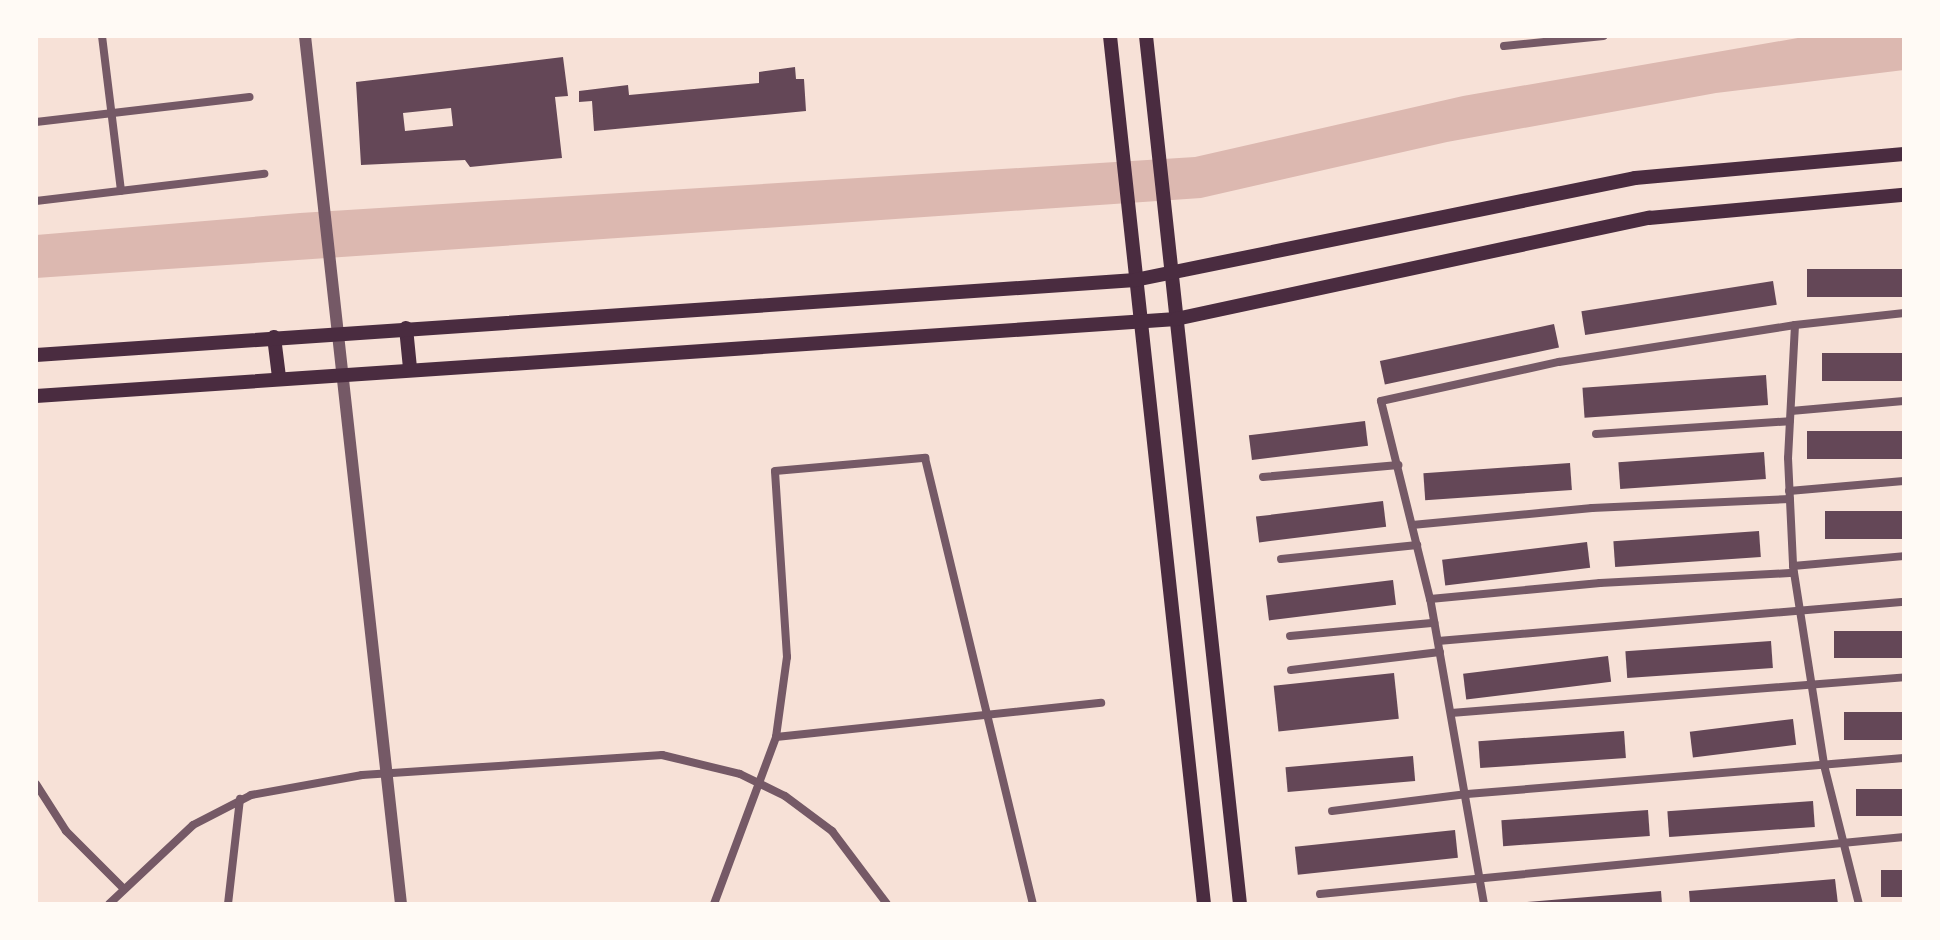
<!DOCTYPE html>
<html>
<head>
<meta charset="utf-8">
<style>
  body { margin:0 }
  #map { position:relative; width:1940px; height:940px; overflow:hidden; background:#f7e1d7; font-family:"Exo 2",sans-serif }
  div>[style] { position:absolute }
  .water>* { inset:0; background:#dcb8b0 }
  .building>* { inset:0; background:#644757; transform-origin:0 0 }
  .minor>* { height:8px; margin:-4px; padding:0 4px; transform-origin:4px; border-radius:4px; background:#755966 }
  .tertiary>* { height:12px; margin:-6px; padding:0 6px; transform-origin:6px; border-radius:6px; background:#755966 }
  .secondary>* { height:14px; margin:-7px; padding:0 7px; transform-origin:7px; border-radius:7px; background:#4a2c40 }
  span { translate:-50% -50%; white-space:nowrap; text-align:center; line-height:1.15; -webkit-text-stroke:6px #fffaf5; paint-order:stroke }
  .frame { position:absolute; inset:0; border:38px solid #fffaf5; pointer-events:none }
</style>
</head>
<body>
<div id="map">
  <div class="water">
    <div style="clip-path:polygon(1809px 36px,1904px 36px,1904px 70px,1716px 93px,1447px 142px,1201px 198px,36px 278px,36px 235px,300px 213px,1195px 157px,1463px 96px)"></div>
  </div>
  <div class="building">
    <div style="clip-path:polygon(evenodd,563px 57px,568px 96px,555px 97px,562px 158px,470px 167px,465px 160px,361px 165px,356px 82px,563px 57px,451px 108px,453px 126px,405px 131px,403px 113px,451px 108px)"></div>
    <div style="clip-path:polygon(795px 67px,796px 79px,804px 79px,806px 111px,594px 131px,592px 101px,579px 102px,579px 91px,628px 85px,629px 95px,759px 83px,759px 72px)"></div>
    <div style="left:1904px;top:269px;width:28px;height:97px;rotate:90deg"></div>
    <div style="left:1773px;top:281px;width:24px;height:194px;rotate:81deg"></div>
    <div style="left:1554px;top:324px;width:24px;height:178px;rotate:78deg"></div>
    <div style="left:1904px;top:353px;width:28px;height:82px;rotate:90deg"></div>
    <div style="left:1766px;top:375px;width:30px;height:184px;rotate:86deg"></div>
    <div style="left:1365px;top:421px;width:25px;height:117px;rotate:83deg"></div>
    <div style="left:1904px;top:431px;width:28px;height:97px;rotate:90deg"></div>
    <div style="left:1764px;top:452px;width:27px;height:146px;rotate:86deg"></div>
    <div style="left:1570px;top:463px;width:27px;height:147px;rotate:86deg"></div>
    <div style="left:1383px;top:501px;width:26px;height:128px;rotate:83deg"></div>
    <div style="left:1904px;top:511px;width:28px;height:79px;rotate:90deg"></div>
    <div style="left:1759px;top:531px;width:26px;height:146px;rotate:86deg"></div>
    <div style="left:1587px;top:542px;width:26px;height:146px;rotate:83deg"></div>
    <div style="left:1393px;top:580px;width:25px;height:128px;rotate:83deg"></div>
    <div style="left:1904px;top:631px;width:27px;height:70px;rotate:90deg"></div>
    <div style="left:1771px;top:641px;width:27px;height:146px;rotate:86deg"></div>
    <div style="left:1608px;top:656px;width:26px;height:146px;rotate:83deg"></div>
    <div style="left:1394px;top:673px;width:46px;height:121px;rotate:84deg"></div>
    <div style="left:1904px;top:712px;width:28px;height:60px;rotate:90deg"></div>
    <div style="left:1793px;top:719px;width:26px;height:104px;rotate:83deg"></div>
    <div style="left:1624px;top:731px;width:27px;height:146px;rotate:86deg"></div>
    <div style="left:1413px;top:756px;width:25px;height:128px;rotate:85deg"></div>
    <div style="left:1904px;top:789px;width:27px;height:48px;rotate:90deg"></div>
    <div style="left:1813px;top:801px;width:26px;height:146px;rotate:86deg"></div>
    <div style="left:1648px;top:810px;width:26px;height:147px;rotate:86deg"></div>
    <div style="left:1455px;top:830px;width:28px;height:161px;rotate:84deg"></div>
    <div style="left:1904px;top:870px;width:27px;height:23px;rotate:90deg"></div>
    <div style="clip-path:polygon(1835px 879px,1838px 904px,1690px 904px,1689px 891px)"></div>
    <div style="clip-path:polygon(1661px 891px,1662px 904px,1527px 904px,1527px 902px)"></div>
  </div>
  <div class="minor">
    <div style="left:102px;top:36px;width:156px;rotate:83deg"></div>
    <div style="left:1504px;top:46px;width:100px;rotate:-5.7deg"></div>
    <div style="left:36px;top:122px;width:215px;rotate:-6.7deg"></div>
    <div style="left:36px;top:201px;width:230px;rotate:-6.8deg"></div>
    <div style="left:1795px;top:325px;width:133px;rotate:93deg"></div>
    <div style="left:1788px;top:458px;width:108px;rotate:87.3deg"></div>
    <div style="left:1793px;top:566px;width:201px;rotate:81.1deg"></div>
    <div style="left:1824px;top:765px;width:143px;rotate:75.9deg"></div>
    <div style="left:1791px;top:411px;width:113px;rotate:-5.1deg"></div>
    <div style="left:1596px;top:434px;width:194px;rotate:-3.8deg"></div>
    <div style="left:1263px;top:477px;width:136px;rotate:-5.1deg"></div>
    <div style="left:1789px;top:491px;width:115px;rotate:-5deg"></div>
    <div style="left:1412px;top:525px;width:181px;rotate:-5.4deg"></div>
    <div style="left:1592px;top:508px;width:198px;rotate:-2.6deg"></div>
    <div style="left:1281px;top:559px;width:137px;rotate:-5.9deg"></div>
    <div style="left:1793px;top:566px;width:111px;rotate:-5.1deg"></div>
    <div style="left:1430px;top:599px;width:171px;rotate:-5.4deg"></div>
    <div style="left:1600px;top:583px;width:194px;rotate:-3deg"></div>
    <div style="left:1290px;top:636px;width:145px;rotate:-5.2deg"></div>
    <div style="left:1438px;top:641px;width:468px;rotate:-4.8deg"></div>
    <div style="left:1291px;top:670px;width:150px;rotate:-6.9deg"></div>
    <div style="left:1451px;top:713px;width:454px;rotate:-4.5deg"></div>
    <div style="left:776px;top:737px;width:327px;rotate:-6deg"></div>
    <div style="left:36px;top:784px;width:56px;rotate:57.4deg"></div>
    <div style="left:66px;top:831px;width:81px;rotate:45deg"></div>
    <div style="left:1332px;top:811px;width:136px;rotate:-7.2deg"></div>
    <div style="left:1467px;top:794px;width:438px;rotate:-4.7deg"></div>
    <div style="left:1320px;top:894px;width:587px;rotate:-5.57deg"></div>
    <div style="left:109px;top:904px;width:115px;rotate:-43.2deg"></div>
    <div style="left:193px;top:825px;width:65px;rotate:-27.3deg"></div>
    <div style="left:251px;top:795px;width:113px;rotate:-10.2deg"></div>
    <div style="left:362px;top:775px;width:301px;rotate:-3.8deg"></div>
    <div style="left:662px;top:755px;width:80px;rotate:13.7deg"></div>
    <div style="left:740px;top:774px;width:50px;rotate:26.1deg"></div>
    <div style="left:785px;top:796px;width:59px;rotate:36.7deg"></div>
    <div style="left:832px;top:831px;width:91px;rotate:53deg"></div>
    <div style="left:228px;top:904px;width:106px;rotate:-83.5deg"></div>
    <div style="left:714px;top:904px;width:178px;rotate:-69.6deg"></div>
    <div style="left:776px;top:737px;width:81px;rotate:-82.2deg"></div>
    <div style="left:787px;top:657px;width:186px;rotate:-93.7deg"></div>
    <div style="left:775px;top:471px;width:151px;rotate:-5deg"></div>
    <div style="left:925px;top:458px;width:459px;rotate:76.4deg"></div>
    <div style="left:1484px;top:904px;width:310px;rotate:-100deg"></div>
    <div style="left:1430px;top:599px;width:204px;rotate:-103.9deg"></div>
    <div style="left:1381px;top:401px;width:182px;rotate:-12.4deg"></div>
    <div style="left:1559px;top:362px;width:239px;rotate:-8.9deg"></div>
    <div style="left:1795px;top:325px;width:110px;rotate:-6.3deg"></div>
  </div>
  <div class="tertiary">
    <div style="left:305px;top:36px;width:873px;rotate:83.69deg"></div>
  </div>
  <div class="secondary">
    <div style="left:1110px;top:36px;width:873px;rotate:83.82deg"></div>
    <div style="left:1146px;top:36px;width:873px;rotate:83.82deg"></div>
    <div style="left:406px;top:328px;width:40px;rotate:84.3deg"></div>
    <div style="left:274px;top:337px;width:40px;rotate:82.9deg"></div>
    <div style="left:36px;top:355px;width:1102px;rotate:-3.9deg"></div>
    <div style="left:1135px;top:280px;width:510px;rotate:-11.53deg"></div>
    <div style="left:1635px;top:178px;width:270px;rotate:-5.1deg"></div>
    <div style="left:36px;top:396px;width:1143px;rotate:-3.86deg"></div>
    <div style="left:1176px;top:319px;width:484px;rotate:-12.1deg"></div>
    <div style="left:1649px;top:218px;width:256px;rotate:-5.2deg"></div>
  </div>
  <div class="frame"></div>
</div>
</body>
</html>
